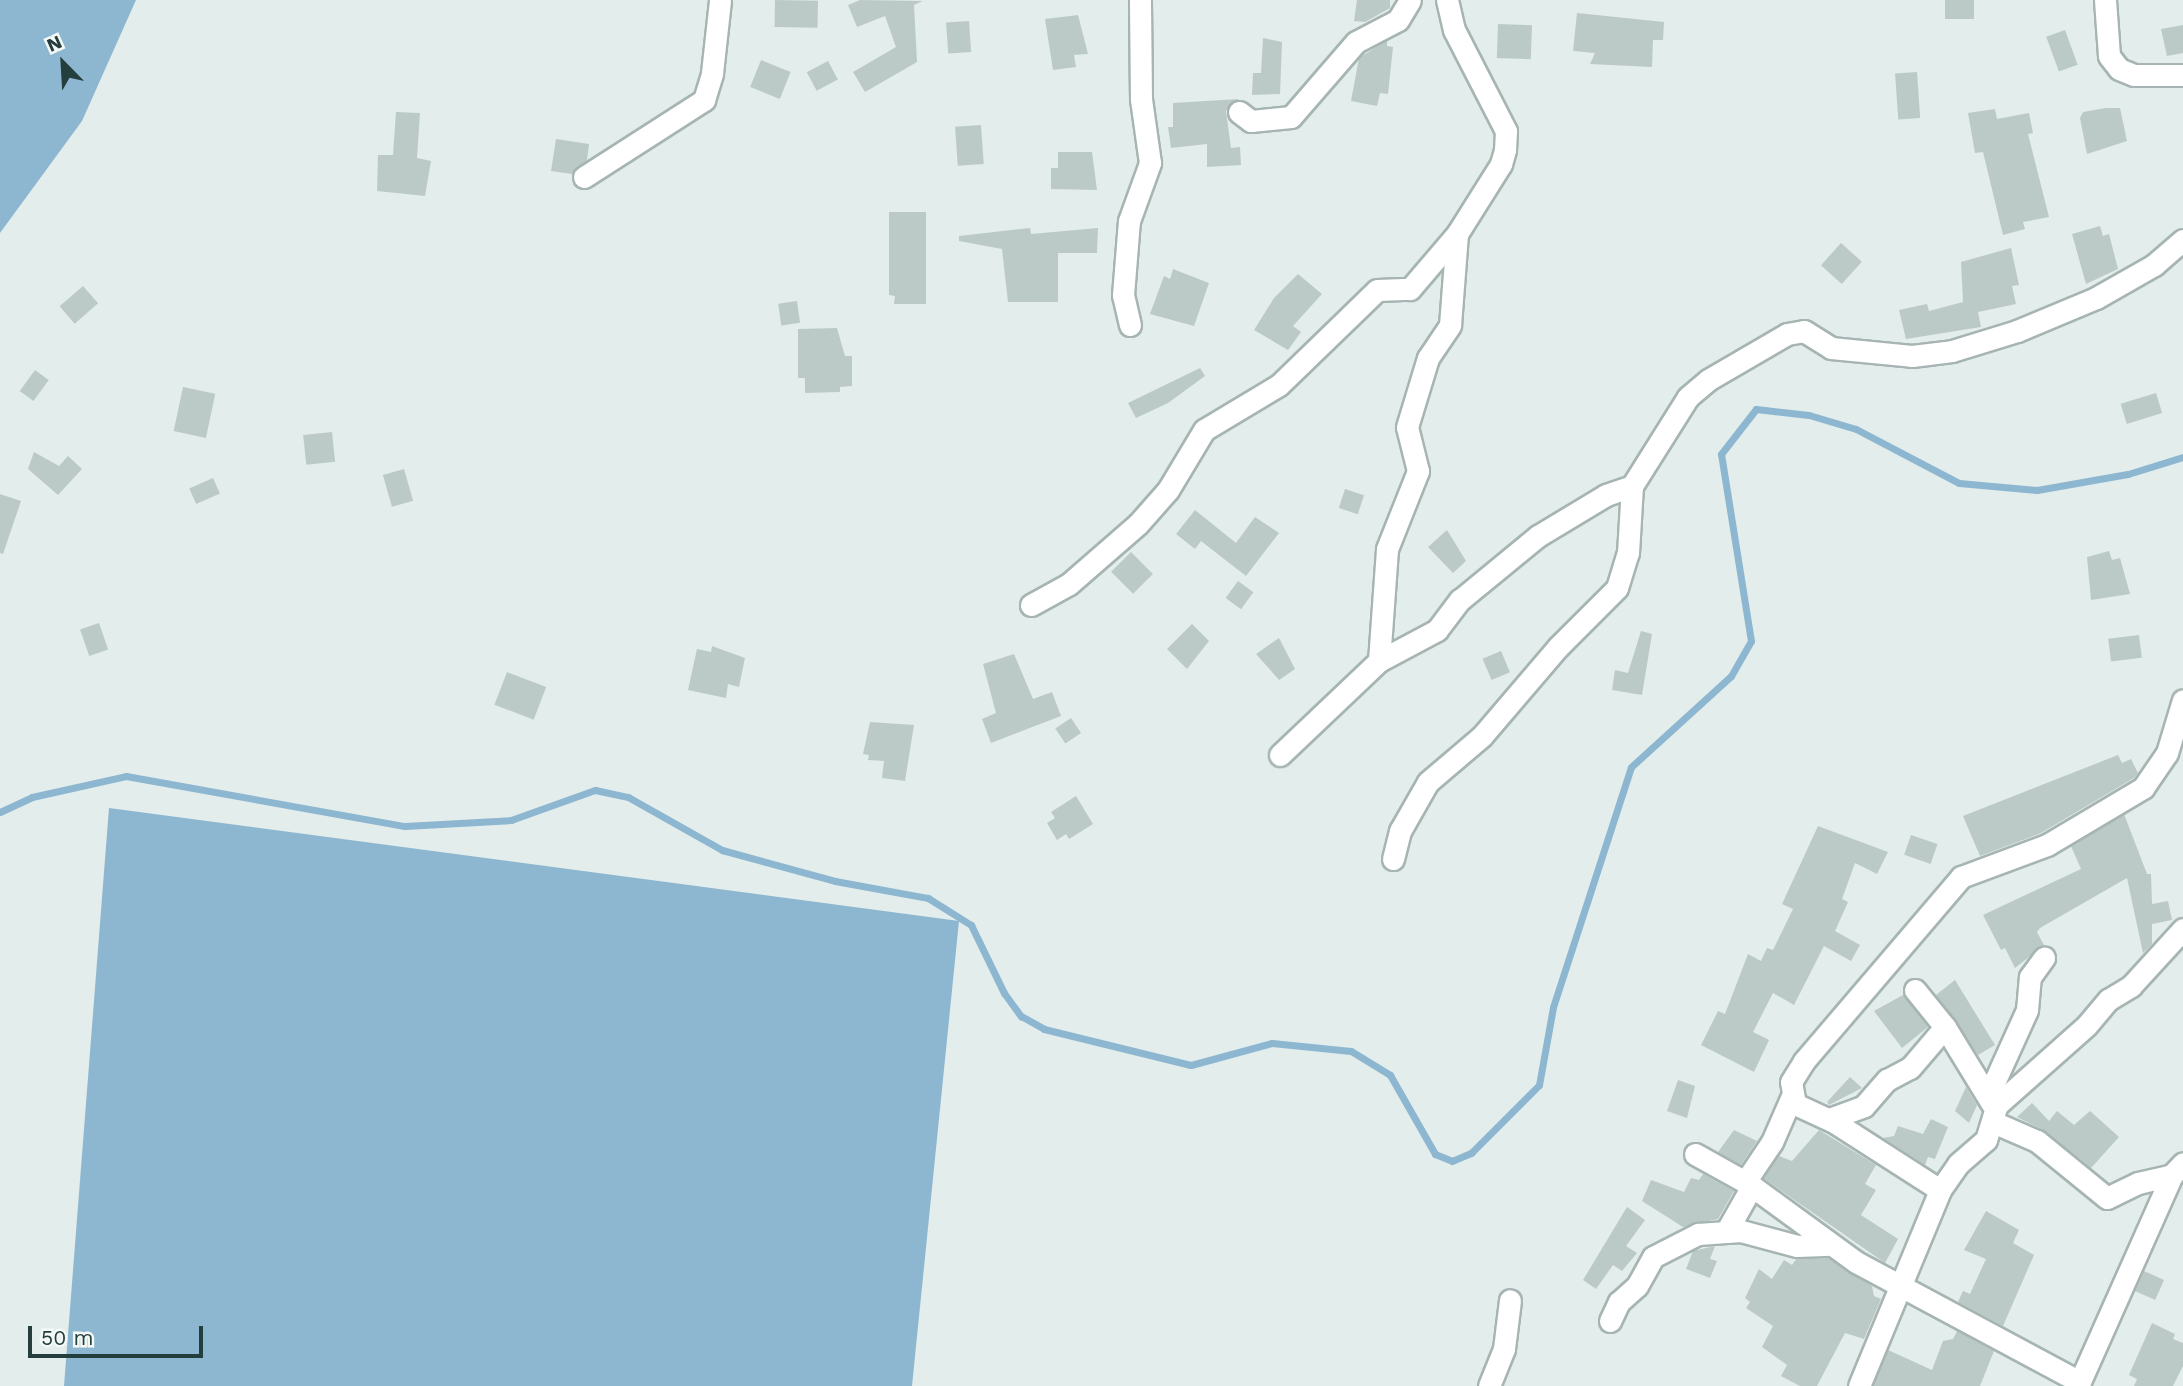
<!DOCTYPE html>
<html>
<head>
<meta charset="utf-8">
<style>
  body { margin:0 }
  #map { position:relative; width:2183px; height:1386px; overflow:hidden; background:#e3edeb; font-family:"Work Sans",sans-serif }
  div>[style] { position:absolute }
  .water>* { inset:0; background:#8db7d0 }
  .stream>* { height:7px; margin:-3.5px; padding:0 3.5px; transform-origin:3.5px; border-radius:3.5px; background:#8db7d0 }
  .building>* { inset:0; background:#bccac7; transform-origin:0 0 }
  .roads { filter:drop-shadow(2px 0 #a6b5b3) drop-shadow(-2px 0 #a6b5b3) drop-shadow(0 2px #a6b5b3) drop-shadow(0 -2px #a6b5b3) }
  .minor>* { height:21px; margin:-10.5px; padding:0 10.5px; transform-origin:10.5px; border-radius:10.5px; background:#fff }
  span { translate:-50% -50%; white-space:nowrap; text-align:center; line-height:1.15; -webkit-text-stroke:5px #f4f9f8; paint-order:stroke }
  .north { position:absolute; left:28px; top:28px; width:70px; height:70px; -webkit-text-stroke:5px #f4f9f8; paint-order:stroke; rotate:336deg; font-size:19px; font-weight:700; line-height:28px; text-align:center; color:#233e3c }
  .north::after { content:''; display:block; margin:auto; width:24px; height:32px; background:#233e3c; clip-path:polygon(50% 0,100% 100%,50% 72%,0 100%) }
  .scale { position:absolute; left:28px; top:1326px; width:175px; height:32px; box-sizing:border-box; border:4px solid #233e3c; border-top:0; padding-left:9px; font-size:21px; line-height:24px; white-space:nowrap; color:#233e3c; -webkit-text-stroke:5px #f4f9f8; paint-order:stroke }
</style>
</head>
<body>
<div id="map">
  <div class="water">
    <div style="clip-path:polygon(0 0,136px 0,82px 121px,0 233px)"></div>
    <div style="clip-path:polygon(109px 808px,959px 921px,912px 1386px,64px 1386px)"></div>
  </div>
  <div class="stream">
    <div style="left:0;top:812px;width:35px;rotate:-25deg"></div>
    <div style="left:32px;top:797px;width:96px;rotate:-12.6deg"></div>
    <div style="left:126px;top:776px;width:283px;rotate:10.2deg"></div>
    <div style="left:405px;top:826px;width:106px;rotate:-3.2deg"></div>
    <div style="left:511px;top:820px;width:89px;rotate:-19.7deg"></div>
    <div style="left:595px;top:790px;width:34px;rotate:12deg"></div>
    <div style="left:628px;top:797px;width:108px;rotate:29.4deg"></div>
    <div style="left:722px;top:850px;width:117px;rotate:15.3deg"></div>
    <div style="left:835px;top:881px;width:95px;rotate:10.4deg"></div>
    <div style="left:928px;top:898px;width:51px;rotate:32.1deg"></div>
    <div style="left:971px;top:925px;width:76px;rotate:64.1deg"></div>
    <div style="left:1004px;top:993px;width:29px;rotate:54deg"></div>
    <div style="left:1021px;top:1016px;width:26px;rotate:29deg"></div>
    <div style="left:1044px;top:1029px;width:151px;rotate:13.8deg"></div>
    <div style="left:1191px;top:1065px;width:84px;rotate:-15.2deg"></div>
    <div style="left:1272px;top:1043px;width:79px;rotate:5.8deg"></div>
    <div style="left:1351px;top:1051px;width:46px;rotate:31.6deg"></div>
    <div style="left:1390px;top:1075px;width:91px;rotate:60.3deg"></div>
    <div style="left:1435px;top:1154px;width:18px;rotate:22deg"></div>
    <div style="left:1452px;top:1161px;width:21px;rotate:-23deg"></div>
    <div style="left:1471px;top:1153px;width:96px;rotate:-45deg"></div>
    <div style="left:1539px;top:1085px;width:79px;rotate:-79.8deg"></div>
    <div style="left:1553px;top:1007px;width:252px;rotate:-72deg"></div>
    <div style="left:1631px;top:767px;width:135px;rotate:-42.3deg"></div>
    <div style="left:1731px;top:676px;width:40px;rotate:-60.3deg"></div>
    <div style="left:1751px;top:641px;width:189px;rotate:-99.1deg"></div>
    <div style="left:1721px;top:454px;width:57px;rotate:-52.1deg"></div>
    <div style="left:1756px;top:409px;width:53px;rotate:6.5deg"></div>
    <div style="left:1809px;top:415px;width:49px;rotate:16.6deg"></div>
    <div style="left:1856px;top:429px;width:116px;rotate:27.7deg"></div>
    <div style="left:1959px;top:483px;width:78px;rotate:5.1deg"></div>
    <div style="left:2037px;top:490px;width:92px;rotate:-10deg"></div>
    <div style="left:2128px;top:474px;width:58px;rotate:-17.2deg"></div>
  </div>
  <div class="building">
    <div style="left:775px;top:0;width:43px;height:27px;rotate:1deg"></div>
    <div style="clip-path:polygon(860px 0,923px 1px,914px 5px,917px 62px,865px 92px,853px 72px,896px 47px,885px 16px,857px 27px,848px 5px)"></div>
    <div style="clip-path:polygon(1357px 0,1390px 0,1390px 8px,1365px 22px,1354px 21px)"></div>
    <div style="left:1945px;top:0;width:29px;height:19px"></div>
    <div style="clip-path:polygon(1577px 13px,1664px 22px,1663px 40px,1653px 40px,1652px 67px,1590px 64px,1595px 53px,1573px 51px)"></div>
    <div style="clip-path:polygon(1078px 15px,1088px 54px,1074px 55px,1076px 67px,1053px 70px,1045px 19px)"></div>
    <div style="left:969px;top:21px;width:31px;height:23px;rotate:86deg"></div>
    <div style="left:1498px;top:24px;width:34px;height:34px;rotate:2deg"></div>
    <div style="clip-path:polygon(2183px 25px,2183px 53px,2167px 56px,2161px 29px)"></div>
    <div style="left:2065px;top:30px;width:37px;height:20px;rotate:70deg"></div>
    <div style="clip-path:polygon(1263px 38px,1282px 42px,1280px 94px,1252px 95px,1253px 73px,1261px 73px)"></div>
    <div style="clip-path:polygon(1387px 40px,1387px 46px,1393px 47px,1388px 94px,1380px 93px,1377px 106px,1351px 101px,1359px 58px)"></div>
    <div style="left:761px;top:60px;width:32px;height:29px;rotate:22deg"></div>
    <div style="left:828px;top:61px;width:21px;height:24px;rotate:62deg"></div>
    <div style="left:1917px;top:72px;width:46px;height:22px;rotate:86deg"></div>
    <div style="clip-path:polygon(1239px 99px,1226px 111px,1231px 148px,1240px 147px,1241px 165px,1207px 167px,1207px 144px,1171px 148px,1168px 127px,1173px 127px,1173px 103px)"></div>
    <div style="clip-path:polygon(2106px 108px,2120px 108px,2127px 141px,2087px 154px,2080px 118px,2083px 112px)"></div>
    <div style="clip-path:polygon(1995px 109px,1997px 119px,2029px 113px,2033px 133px,2028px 134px,2049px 217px,2023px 222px,2025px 229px,2003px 235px,1983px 152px,1975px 153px,1968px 113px)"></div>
    <div style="clip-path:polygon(396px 112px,420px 113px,417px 158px,431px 161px,425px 196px,377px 191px,378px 155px,393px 155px)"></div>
    <div style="left:981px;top:125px;width:39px;height:26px;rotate:86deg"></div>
    <div style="clip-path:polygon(556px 139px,589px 144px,587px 160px,572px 174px,551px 171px)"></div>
    <div style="clip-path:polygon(1058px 152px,1092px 152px,1097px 190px,1051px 189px,1051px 168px,1058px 168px)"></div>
    <div style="clip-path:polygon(889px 212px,926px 212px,926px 304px,894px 304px,895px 296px,889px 295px)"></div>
    <div style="clip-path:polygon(2100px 226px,2103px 236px,2109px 234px,2118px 269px,2086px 284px,2072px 234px)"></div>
    <div style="clip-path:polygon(1030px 228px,1031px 234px,1098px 228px,1097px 253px,1058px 253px,1058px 302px,1008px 302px,1002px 249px,959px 241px,959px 236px)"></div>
    <div style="left:1841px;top:243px;width:28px;height:30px;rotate:42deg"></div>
    <div style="clip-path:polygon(2011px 248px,2019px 285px,2012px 286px,2016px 304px,1978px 312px,1981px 327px,1906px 339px,1899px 310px,1927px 304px,1929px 311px,1963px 302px,1961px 262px)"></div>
    <div style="clip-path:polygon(1173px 269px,1209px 283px,1194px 326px,1150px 314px,1164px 276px,1170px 279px)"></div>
    <div style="clip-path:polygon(1298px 274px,1322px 294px,1293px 326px,1301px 332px,1288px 350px,1254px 330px,1274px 298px)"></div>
    <div style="left:83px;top:286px;width:23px;height:31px;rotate:49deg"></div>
    <div style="left:797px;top:301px;width:22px;height:19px;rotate:82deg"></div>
    <div style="clip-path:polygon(837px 328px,845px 356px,852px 356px,852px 386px,840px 387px,840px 392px,805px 393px,805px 378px,798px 378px,798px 329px)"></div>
    <div style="clip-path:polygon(1200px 368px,1205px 376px,1168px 403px,1136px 418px,1128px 403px)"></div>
    <div style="left:35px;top:370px;width:17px;height:26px;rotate:36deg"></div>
    <div style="left:183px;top:387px;width:33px;height:45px;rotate:12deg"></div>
    <div style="left:2156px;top:393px;width:21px;height:37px;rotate:73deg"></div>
    <div style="left:332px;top:432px;width:30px;height:29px;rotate:84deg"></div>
    <div style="clip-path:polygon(34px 452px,59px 466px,68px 456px,82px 469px,58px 495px,28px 469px)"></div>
    <div style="left:404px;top:469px;width:33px;height:22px;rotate:74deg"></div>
    <div style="left:213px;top:478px;width:17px;height:26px;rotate:66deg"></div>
    <div style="left:1345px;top:489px;width:20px;height:20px;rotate:18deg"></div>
    <div style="clip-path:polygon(0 494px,21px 501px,3px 554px,0 553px)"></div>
    <div style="clip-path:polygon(1195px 510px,1236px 543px,1255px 517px,1279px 533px,1246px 576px,1201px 541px,1195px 549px,1176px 534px)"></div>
    <div style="clip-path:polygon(1447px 530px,1466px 561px,1453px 573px,1428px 547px)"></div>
    <div style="clip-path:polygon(2109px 551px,2112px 560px,2120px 558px,2130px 594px,2091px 600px,2087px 557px)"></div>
    <div style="left:1131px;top:552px;width:31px;height:28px;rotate:45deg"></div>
    <div style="left:1238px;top:581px;width:19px;height:21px;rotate:36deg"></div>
    <div style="left:99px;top:623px;width:28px;height:20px;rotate:71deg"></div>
    <div style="clip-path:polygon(1192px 624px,1209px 641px,1187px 669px,1167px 649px)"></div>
    <div style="clip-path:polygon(1641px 631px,1652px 634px,1642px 695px,1612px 690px,1615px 670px,1628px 673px)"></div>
    <div style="left:2139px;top:635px;width:23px;height:31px;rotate:83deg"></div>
    <div style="clip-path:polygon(1279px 638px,1295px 669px,1279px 680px,1256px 654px)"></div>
    <div style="clip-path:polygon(712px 646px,745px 658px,739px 687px,728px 684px,726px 698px,688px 690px,697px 649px,711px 652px)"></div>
    <div style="left:1501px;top:651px;width:23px;height:20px;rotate:67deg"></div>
    <div style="clip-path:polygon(1014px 654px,1033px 699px,1052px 692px,1061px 716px,991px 743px,982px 719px,996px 713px,983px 664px)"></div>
    <div style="left:507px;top:672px;width:42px;height:35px;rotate:21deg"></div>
    <div style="left:1071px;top:718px;width:18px;height:19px;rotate:56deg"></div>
    <div style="clip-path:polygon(870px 722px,914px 725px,905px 781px,882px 778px,884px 761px,868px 760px,869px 755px,863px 754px)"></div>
    <div style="clip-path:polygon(2118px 755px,2122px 763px,2131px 759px,2138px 773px,2134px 778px,2041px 833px,1980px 856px,1963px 816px)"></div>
    <div style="clip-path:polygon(1076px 796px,1093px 824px,1069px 839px,1066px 834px,1057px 840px,1047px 823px,1055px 818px,1051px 812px)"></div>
    <div style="clip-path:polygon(2124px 814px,2147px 874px,2151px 874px,2152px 904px,2168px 901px,2172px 920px,2152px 924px,2152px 944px,2143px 953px,2127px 878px,2040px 928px,2037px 932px,2044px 945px,2015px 968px,2005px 948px,2001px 950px,1983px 915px,2081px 869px,2071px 846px)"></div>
    <div style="clip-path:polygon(1818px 826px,1888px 852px,1877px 874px,1855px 863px,1842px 899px,1848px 902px,1835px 931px,1860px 945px,1851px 961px,1824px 946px,1794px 1005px,1773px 993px,1753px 1032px,1769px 1040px,1754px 1072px,1701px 1045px,1718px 1011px,1725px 1014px,1748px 954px,1761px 961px,1767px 948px,1773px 950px,1793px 909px,1782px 904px)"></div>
    <div style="left:1911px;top:835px;width:28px;height:21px;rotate:19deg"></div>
    <div style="clip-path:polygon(1955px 980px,1995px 1045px,1978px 1055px,1936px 995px)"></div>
    <div style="clip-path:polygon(1903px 995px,1928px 1027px,1902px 1048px,1874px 1011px)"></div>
    <div style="clip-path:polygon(1850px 1077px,1862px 1088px,1829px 1105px,1827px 1102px)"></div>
    <div style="clip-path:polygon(1678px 1080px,1695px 1086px,1687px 1118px,1667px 1111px)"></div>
    <div style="clip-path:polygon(1966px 1087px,1977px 1105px,1969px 1123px,1955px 1111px)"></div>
    <div style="clip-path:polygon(2032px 1103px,2049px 1121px,2057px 1111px,2074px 1125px,2090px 1111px,2119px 1137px,2091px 1168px,2045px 1131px,2017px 1117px)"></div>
    <div style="clip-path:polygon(1931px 1119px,1948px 1127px,1935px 1159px,1928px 1157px,1925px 1165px,1883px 1138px,1894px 1136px,1898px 1126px,1923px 1134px)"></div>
    <div style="clip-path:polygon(1734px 1130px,1757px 1141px,1741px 1165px,1718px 1152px)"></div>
    <div style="clip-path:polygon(1819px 1130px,1876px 1165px,1865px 1184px,1876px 1190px,1861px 1215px,1898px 1239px,1885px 1263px,1763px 1178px,1779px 1156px,1792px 1161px)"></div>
    <div style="clip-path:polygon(1703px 1174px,1734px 1191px,1718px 1219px,1683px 1227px,1642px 1201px,1651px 1180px,1684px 1192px,1691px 1178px,1699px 1180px)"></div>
    <div style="clip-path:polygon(1627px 1207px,1645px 1220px,1626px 1246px,1637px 1253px,1622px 1271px,1613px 1265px,1596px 1289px,1583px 1280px)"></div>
    <div style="clip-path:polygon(1986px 1211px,2019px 1230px,2013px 1243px,2034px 1255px,2003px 1326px,1958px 1302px,1963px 1291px,1970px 1294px,1986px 1259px,1964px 1250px)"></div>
    <div style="clip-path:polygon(1715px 1246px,1710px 1259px,1717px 1261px,1710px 1278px,1686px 1269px,1693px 1251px)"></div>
    <div style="clip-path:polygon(1828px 1258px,1872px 1286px,1874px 1296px,1881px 1299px,1864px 1339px,1845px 1333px,1817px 1386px,1800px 1386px,1781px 1376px,1787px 1365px,1762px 1347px,1773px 1326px,1746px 1308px,1750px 1302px,1745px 1298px,1759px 1269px,1772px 1279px,1784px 1260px,1792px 1265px,1796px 1259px)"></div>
    <div style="left:2144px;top:1271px;width:22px;height:22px;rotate:24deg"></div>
    <div style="clip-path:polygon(2152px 1323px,2175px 1334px,2173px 1339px,2183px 1343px,2183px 1366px,2173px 1386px,2134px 1386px,2137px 1379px,2129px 1375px)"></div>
    <div style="clip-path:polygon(1957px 1331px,1994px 1351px,1980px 1386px,1873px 1386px,1888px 1350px,1932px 1370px,1943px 1341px,1953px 1339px)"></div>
  </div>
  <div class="roads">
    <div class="minor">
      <div style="left:2105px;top:0;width:56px;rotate:85.9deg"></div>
      <div style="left:2109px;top:56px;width:16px;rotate:52deg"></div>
      <div style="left:2119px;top:69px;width:16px;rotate:22deg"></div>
      <div style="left:2134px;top:75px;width:49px"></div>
      <div style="left:1239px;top:112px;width:15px;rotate:37deg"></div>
      <div style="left:1251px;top:121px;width:40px;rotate:-5.7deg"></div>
      <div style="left:1291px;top:117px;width:99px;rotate:-49.1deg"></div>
      <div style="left:1356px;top:42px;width:47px;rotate:-27.6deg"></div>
      <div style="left:1398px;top:20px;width:23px;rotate:-59deg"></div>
      <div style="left:584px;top:177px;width:143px;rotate:-32.7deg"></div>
      <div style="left:704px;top:100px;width:28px;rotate:-73deg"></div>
      <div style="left:712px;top:73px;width:73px;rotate:-83.7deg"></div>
      <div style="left:1130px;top:325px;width:31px;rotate:-103deg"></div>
      <div style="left:1123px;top:295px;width:74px;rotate:-85.4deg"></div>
      <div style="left:1129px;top:221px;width:62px;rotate:-70.1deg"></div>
      <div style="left:1150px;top:163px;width:65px;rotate:-98deg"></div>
      <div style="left:1141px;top:99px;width:99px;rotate:-90.6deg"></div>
      <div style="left:1031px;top:605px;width:43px;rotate:-28.9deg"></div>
      <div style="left:1069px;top:584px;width:91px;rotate:-41deg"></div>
      <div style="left:1138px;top:524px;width:45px;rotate:-48.6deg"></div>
      <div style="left:1168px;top:490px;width:70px;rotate:-59deg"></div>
      <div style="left:1204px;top:430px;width:87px;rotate:-31deg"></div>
      <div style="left:1279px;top:385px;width:136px;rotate:-44.1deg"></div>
      <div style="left:1377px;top:290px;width:33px;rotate:-2deg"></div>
      <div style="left:1410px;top:289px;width:72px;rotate:-49.5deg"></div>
      <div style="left:1379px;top:661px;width:66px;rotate:-28.1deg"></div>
      <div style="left:1437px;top:630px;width:38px;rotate:-53deg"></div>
      <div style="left:1460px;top:600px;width:101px;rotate:-39.4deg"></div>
      <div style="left:1538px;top:536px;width:79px;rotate:-31.1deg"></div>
      <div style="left:1606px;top:495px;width:28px;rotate:-19deg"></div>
      <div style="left:1280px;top:755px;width:137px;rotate:-43.5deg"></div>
      <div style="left:1379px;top:661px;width:112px;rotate:-85.9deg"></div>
      <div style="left:1387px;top:549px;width:84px;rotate:-68.3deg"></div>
      <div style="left:1418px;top:471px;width:45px;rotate:-104deg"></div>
      <div style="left:1407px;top:427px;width:72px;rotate:-73.1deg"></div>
      <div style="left:1428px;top:358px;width:40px;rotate:-56deg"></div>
      <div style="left:1450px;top:325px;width:91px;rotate:-85.6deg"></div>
      <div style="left:1457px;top:234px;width:83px;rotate:-57.8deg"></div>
      <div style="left:1501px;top:164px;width:15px;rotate:-74deg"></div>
      <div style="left:1505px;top:150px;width:19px;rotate:-87deg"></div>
      <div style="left:1506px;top:131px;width:114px;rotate:-117.2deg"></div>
      <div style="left:1454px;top:30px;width:31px;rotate:-103deg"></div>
      <div style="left:1393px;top:859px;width:29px;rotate:-76deg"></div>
      <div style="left:1400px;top:831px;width:56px;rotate:-60.3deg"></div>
      <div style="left:1428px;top:782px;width:71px;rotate:-40.4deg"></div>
      <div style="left:1482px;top:736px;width:117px;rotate:-49.5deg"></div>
      <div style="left:1558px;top:647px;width:83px;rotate:-45deg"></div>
      <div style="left:1617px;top:588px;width:37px;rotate:-73deg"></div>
      <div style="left:1628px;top:553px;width:67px;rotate:-86.6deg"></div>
      <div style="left:1632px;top:486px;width:105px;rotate:-57.8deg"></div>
      <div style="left:1688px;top:397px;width:26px;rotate:-40deg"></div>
      <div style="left:1708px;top:380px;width:91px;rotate:-30.2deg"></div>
      <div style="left:1787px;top:334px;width:17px;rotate:-10deg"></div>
      <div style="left:1804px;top:331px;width:32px;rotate:32deg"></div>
      <div style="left:1831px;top:348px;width:81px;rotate:5.6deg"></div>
      <div style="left:1912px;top:356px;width:40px;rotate:-7.1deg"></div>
      <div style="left:1952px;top:351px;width:68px;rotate:-17.1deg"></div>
      <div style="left:2017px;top:331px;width:86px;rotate:-22.7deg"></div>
      <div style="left:2096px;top:298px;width:67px;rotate:-29.6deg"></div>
      <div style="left:2154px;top:265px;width:38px;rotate:-41deg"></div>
      <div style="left:1915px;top:990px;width:48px;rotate:51deg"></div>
      <div style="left:1945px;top:1027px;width:90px;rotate:58.6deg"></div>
      <div style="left:1988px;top:1096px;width:94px;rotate:-65.6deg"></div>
      <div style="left:2027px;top:1010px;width:33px;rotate:-85deg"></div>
      <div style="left:2030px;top:977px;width:24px;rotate:-54deg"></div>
      <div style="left:1829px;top:1119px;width:37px;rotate:-20deg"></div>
      <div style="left:1864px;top:1106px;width:35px;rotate:-49deg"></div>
      <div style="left:1887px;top:1080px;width:26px;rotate:-28deg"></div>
      <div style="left:1910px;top:1068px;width:54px;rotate:-49.5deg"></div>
      <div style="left:1993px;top:1122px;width:48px;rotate:23.4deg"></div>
      <div style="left:2037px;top:1141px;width:90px;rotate:39.2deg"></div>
      <div style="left:2107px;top:1198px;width:34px;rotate:-26deg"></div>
      <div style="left:2138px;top:1183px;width:35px;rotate:-13deg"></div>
      <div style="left:1695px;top:1154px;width:62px;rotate:29.1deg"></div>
      <div style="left:1749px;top:1184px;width:132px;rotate:36.1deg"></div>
      <div style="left:1856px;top:1262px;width:254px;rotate:28.2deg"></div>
      <div style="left:1745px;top:1182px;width:48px;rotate:-56deg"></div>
      <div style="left:1772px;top:1142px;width:50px;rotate:-66.5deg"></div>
      <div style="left:1940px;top:1190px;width:126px;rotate:-147.3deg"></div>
      <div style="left:1834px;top:1122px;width:43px;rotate:-155.2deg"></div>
      <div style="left:1795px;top:1104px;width:22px;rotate:-100deg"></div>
      <div style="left:1791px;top:1082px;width:25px;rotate:-58deg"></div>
      <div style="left:1804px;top:1061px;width:242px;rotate:-49.5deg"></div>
      <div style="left:1961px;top:877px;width:92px;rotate:-20.4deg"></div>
      <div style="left:2047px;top:845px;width:112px;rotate:-30.7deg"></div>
      <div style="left:2143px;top:788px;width:42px;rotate:-55.6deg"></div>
      <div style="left:2167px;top:753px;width:55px;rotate:-73.2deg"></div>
      <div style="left:1726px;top:1232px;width:53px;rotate:-60.5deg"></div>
      <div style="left:1610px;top:1321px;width:21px;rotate:-65deg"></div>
      <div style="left:1619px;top:1302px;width:24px;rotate:-42deg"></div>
      <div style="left:1637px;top:1286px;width:33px;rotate:-61deg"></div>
      <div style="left:1653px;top:1257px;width:51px;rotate:-27.1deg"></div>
      <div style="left:1698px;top:1234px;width:43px;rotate:-4deg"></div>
      <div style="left:1741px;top:1231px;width:58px;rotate:15deg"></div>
      <div style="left:1797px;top:1246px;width:33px;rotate:-2deg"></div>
      <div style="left:1489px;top:1386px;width:40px;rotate:-68deg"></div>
      <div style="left:1504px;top:1349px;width:49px;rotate:-83deg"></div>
      <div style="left:1859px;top:1386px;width:212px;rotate:-67.5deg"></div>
      <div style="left:1940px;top:1190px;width:32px;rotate:-55deg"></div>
      <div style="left:1958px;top:1164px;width:37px;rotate:-41deg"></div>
      <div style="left:1986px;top:1140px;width:37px;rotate:-73deg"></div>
      <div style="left:1997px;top:1105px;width:120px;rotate:-41.6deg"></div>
      <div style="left:2087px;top:1025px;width:33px;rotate:-50deg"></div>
      <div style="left:2108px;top:1000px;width:27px;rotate:-31deg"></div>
      <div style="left:2131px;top:986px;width:77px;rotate:-47.6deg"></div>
      <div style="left:2078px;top:1386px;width:231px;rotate:-66deg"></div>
      <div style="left:2172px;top:1175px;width:16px;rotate:-47deg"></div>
    </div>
  </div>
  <div class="north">N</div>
  <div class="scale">50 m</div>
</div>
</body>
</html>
